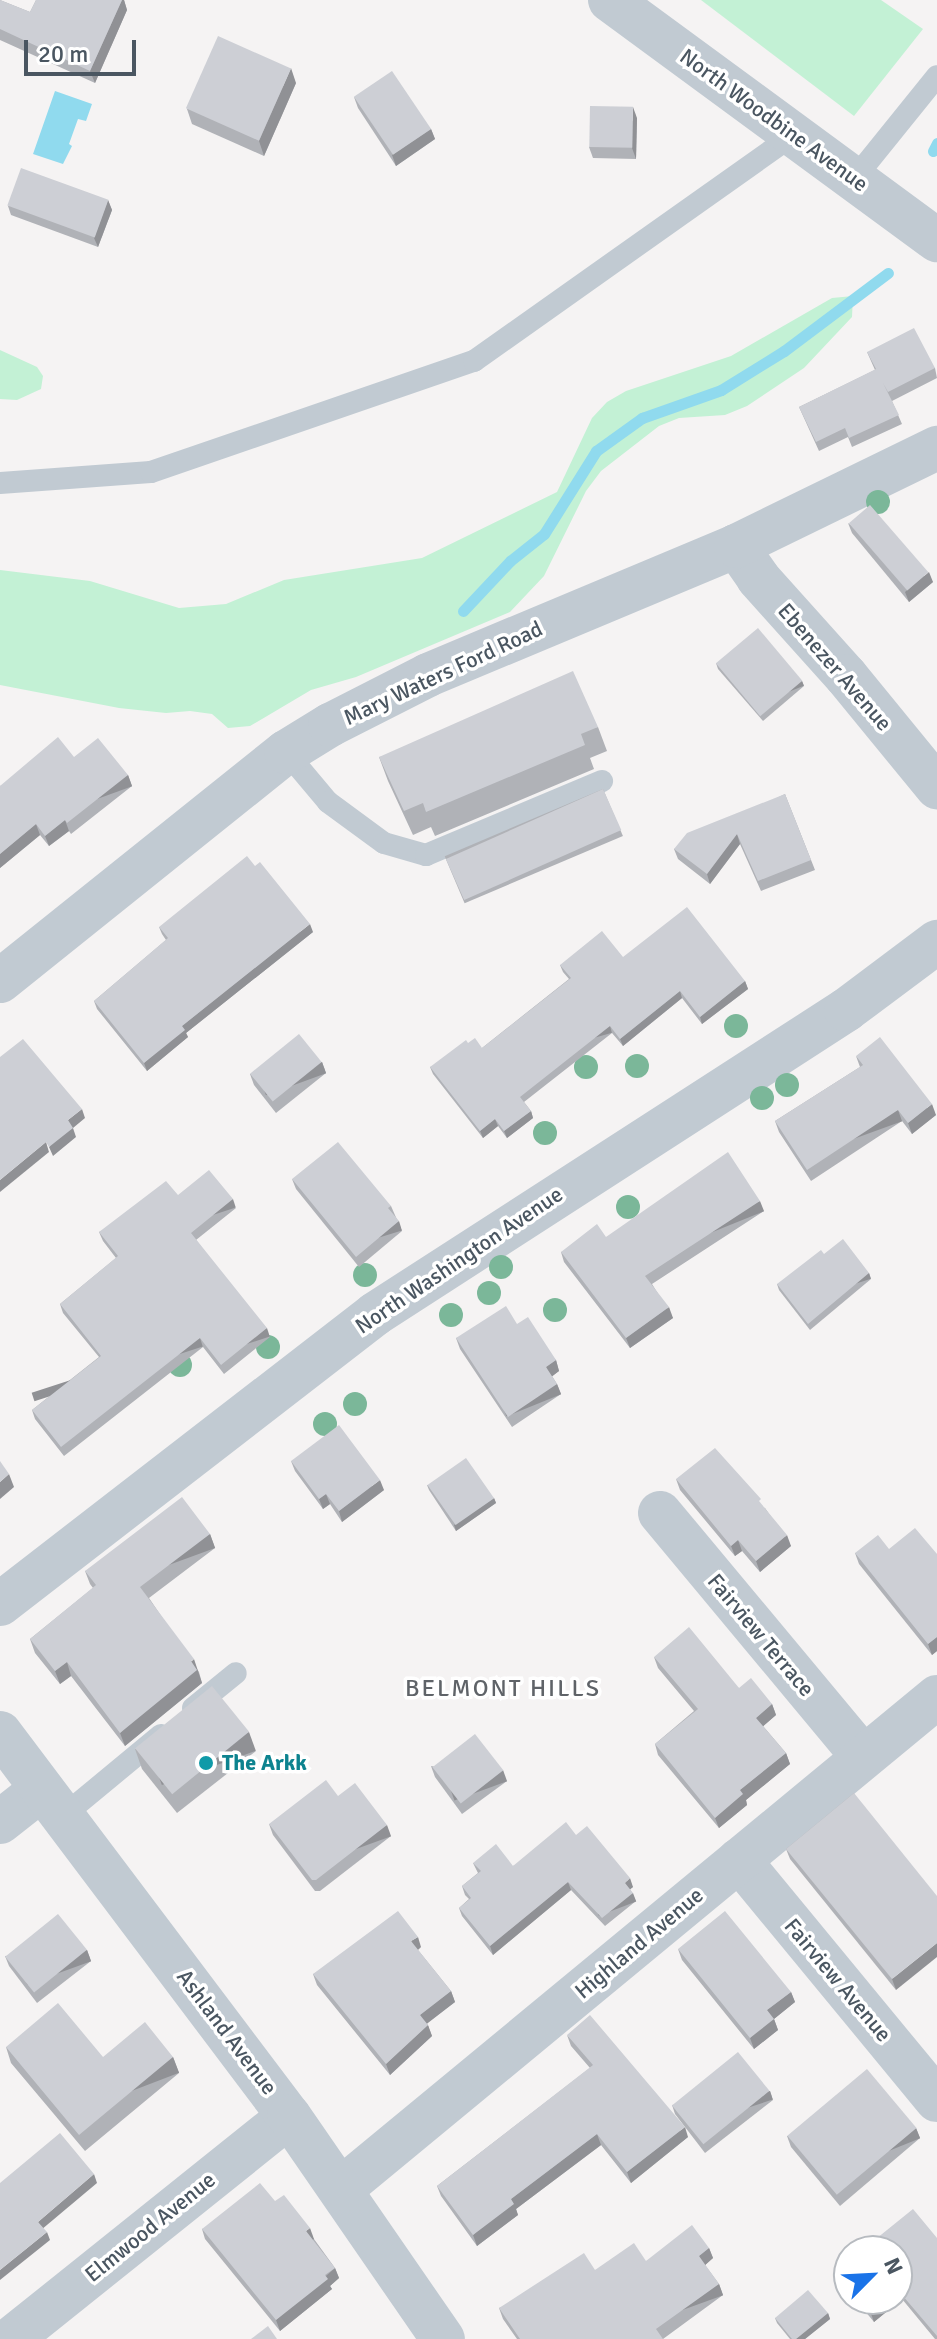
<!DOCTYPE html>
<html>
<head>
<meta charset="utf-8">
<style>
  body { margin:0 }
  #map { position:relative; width:937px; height:2339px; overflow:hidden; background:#f5f3f3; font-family:Signika,sans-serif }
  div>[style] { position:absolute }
  .green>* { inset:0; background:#c3f1d5 }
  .water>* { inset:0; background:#90daee }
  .stream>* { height:11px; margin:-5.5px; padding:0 5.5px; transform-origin:5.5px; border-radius:5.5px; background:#90daee }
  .service>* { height:22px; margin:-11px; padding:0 11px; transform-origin:11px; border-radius:11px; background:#c1cad2 }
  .minor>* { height:44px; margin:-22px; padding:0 22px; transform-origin:22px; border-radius:22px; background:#c1cad2 }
  .tertiary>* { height:44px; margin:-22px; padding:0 22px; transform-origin:22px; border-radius:22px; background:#c1cad2 }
  .trees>* { width:24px; height:24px; margin:-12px; border-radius:50%; background:#7bb799 }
  .wall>* { inset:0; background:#b0b2b7; transform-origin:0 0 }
  .shaded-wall>* { inset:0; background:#909195; transform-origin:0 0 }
  .building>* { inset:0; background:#cdcfd5; transform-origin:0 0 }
  .dots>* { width:22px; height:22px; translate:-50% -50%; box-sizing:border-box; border:4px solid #fff; border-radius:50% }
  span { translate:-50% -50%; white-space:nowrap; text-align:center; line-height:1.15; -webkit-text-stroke:7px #fff; paint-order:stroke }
  .street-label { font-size:22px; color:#4a5661 }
  .culture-label { font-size:22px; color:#0d838f; font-weight:700 }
  .left { translate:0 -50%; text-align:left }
  .neighbourhood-label { font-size:24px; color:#5f6368; letter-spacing:2px }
  .north { position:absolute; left:833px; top:2235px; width:80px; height:80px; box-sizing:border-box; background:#fff; border:2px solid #b7bbc0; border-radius:50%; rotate:66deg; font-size:22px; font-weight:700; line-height:32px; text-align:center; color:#4a5661 }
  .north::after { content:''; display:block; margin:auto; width:28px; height:36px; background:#1a73e8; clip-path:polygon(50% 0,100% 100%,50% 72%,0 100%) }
  .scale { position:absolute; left:24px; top:40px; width:112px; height:36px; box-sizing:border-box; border:4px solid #4a5661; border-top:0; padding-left:10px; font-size:24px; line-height:28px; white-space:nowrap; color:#4a5661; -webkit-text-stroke:6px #fff; paint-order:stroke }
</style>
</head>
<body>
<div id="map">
  <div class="green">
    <div style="clip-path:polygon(701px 0,881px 0,923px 29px,854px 116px)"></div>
    <div style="clip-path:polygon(853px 296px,852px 317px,804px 368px,747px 406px,725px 415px,679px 418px,659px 426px,601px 471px,586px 491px,544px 576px,510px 612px,356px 677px,311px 690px,250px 726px,228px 728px,212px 714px,190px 711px,166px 713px,119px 708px,0 685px,0 570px,90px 581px,179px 608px,226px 604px,284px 580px,422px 558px,557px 492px,592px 418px,607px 402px,626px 391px,731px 356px,832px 298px)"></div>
    <div style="clip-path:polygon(0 350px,37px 367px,43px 376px,41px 389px,17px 400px,0 399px)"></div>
  </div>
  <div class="water">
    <div style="clip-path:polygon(55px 91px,92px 104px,86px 121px,78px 119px,69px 144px,72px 146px,63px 164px,33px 154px)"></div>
  </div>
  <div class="stream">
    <div style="left:933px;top:151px;width:9px;rotate:-63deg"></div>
    <div style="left:463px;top:611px;width:69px;rotate:-46.8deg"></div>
    <div style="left:510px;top:561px;width:43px;rotate:-38.5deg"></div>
    <div style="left:544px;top:534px;width:98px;rotate:-57.9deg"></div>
    <div style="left:596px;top:451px;width:57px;rotate:-35.7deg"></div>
    <div style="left:642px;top:418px;width:84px;rotate:-19.5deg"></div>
    <div style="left:721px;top:390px;width:74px;rotate:-31.8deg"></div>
    <div style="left:784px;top:351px;width:130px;rotate:-36.9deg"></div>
  </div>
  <div class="service">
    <div style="left:854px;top:179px;width:132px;rotate:-51.1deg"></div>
    <div style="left:0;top:483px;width:151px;rotate:-4.2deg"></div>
    <div style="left:151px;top:472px;width:342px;rotate:-19deg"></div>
    <div style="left:474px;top:361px;width:395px;rotate:-35.3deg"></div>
    <div style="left:286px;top:752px;width:65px;rotate:50deg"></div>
    <div style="left:328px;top:802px;width:69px;rotate:36.2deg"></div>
    <div style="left:384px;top:843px;width:44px;rotate:15.9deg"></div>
    <div style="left:426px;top:855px;width:191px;rotate:-22.8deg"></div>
    <div style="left:193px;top:1708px;width:55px;rotate:-39.1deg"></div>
    <div style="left:63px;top:1816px;width:127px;rotate:-39.6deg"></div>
  </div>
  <div class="minor">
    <div style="left:610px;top:0;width:406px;rotate:36.3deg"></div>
    <div style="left:736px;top:546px;width:39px;rotate:55deg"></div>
    <div style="left:758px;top:578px;width:132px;rotate:48.1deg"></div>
    <div style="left:846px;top:676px;width:144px;rotate:50.7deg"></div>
    <div style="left:660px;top:1513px;width:317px;rotate:50.2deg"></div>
    <div style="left:0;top:1604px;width:474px;rotate:-37.7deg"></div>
    <div style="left:375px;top:1314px;width:561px;rotate:-32.84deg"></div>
    <div style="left:846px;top:1010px;width:114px;rotate:-36.8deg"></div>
    <div style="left:0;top:1822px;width:53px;rotate:-38.2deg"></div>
    <div style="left:739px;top:1860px;width:311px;rotate:50.5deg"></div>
    <div style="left:341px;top:2189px;width:773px;rotate:-39.54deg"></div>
    <div style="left:11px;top:2339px;width:356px;rotate:-38.7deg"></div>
  </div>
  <div class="tertiary">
    <div style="left:0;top:981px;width:366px;rotate:-38.7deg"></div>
    <div style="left:286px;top:752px;width:52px;rotate:-31.5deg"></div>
    <div style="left:330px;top:725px;width:110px;rotate:-27deg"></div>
    <div style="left:428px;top:675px;width:334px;rotate:-22.7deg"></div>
    <div style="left:736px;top:546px;width:224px;rotate:-26deg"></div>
    <div style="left:0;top:1733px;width:480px;rotate:53deg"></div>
    <div style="left:289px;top:2116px;width:271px;rotate:55.4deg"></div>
  </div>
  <div class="trees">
    <div style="left:878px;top:502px"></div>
    <div style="left:736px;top:1026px"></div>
    <div style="left:637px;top:1066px"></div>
    <div style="left:586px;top:1067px"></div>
    <div style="left:787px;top:1085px"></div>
    <div style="left:762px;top:1098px"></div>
    <div style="left:545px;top:1133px"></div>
    <div style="left:628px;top:1207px"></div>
    <div style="left:501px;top:1267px"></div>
    <div style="left:365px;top:1275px"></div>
    <div style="left:489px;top:1293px"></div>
    <div style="left:555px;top:1310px"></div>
    <div style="left:451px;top:1315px"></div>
    <div style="left:268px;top:1347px"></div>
    <div style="left:180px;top:1365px"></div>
    <div style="left:355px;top:1404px"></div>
    <div style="left:325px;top:1424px"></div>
  </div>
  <div class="wall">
    <div style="clip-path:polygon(0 0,30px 12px,36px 0,124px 0,127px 10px,95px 83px,0 40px)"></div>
    <div style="clip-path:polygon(296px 83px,264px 156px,192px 124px,187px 109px)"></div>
    <div style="clip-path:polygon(354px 97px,431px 129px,435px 139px,396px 166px,358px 108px)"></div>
    <div style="clip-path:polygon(637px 118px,636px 159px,593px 158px,589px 147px)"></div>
    <div style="clip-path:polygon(108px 200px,112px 210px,98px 247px,11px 215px,8px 206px)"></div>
    <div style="clip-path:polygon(867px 352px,935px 368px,937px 378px,892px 401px,902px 424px,852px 447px,848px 437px,819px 451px,799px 407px,875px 370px)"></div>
    <div style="clip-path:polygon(848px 523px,933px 582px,909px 602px,852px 533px)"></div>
    <div style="clip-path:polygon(716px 663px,802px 681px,804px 686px,763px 721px,718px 669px)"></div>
    <div style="clip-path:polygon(598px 727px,607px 751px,590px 758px,594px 769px,435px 836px,431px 827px,413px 835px,388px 781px,379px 757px)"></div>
    <div style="clip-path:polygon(74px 757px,128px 775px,132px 786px,71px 834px,69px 831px,49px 846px,40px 835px,0 868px,0 786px)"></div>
    <div style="left:603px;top:789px;width:51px;height:172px;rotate:67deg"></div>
    <div style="clip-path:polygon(785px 794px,815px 870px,761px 891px,740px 844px,710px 884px,678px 859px,674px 849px)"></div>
    <div style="clip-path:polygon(159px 927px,313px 932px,186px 1033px,188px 1037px,147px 1071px,97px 1009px,94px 1001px,166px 940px,162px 934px)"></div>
    <div style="clip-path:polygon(623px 957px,745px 981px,748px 989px,702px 1024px,682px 998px,623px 1046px,612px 1033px,524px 1102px,531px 1111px,533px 1118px,507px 1138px,498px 1126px,483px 1138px,433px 1074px,430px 1067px,482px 1048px,569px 979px,563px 972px,560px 965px)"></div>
    <div style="clip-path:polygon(856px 1056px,936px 1115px,912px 1134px,902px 1121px,811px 1181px,779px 1132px,775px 1121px,860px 1067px)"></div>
    <div style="clip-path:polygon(322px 1062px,326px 1073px,276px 1113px,254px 1085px,250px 1074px)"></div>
    <div style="clip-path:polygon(292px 1179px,391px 1206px,402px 1231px,359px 1267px,296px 1189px)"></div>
    <div style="clip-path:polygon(178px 1195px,236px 1208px,196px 1240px,270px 1337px,224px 1374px,203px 1347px,64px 1456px,35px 1419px,32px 1410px,99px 1357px,63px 1313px,60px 1304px,116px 1258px,103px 1241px,99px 1232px)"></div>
    <div style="clip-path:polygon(764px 1211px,652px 1284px,673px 1318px,630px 1348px,564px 1262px,561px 1252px,606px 1237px)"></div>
    <div style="clip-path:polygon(869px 1273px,871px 1279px,810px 1330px,779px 1290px,777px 1284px)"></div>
    <div style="clip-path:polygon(517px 1324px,556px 1360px,559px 1371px,552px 1376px,557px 1384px,561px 1394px,512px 1427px,460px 1349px,456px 1338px)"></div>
    <div style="clip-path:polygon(291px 1461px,384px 1490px,342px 1522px,330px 1504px,323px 1509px,295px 1471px)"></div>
    <div style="clip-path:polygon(676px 1479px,765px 1508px,791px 1546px,760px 1572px,742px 1551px,735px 1556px,680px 1490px)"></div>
    <div style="clip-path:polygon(427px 1485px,494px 1498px,496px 1503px,456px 1531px,429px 1490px)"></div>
    <div style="clip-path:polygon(210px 1534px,215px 1548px,149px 1598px,199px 1672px,202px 1683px,125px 1746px,71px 1676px,60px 1684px,35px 1653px,30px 1639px,93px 1588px,90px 1584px,85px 1571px)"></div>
    <div style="clip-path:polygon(889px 1549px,937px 1554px,937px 1651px,932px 1655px,859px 1564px,855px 1553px)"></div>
    <div style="clip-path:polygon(654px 1657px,739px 1688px,772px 1704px,776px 1715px,763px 1726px,786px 1753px,790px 1764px,746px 1800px,747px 1805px,719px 1828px,658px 1755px,655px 1744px,694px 1711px,658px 1668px)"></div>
    <div style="clip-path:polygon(135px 1749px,256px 1751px,177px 1813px,142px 1769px)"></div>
    <div style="clip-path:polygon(431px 1766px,507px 1781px,462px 1814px,435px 1777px)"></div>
    <div style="clip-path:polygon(854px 1793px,896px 1990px,790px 1859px,786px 1849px)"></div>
    <div style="clip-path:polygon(269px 1824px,391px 1836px,320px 1891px,315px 1891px,273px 1835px)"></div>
    <div style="clip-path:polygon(576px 1835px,633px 1887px,630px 1889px,636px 1901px,605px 1926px,571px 1890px,493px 1955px,462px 1916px,459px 1908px,469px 1899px,465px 1895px,462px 1886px,478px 1873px,473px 1863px,513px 1866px)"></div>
    <div style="clip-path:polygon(421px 1947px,418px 1950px,451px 1991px,455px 2002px,427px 2023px,432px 2036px,390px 2075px,317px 1985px,313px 1974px)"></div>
    <div style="clip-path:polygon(678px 1949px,791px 1992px,795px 2002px,774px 2019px,778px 2030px,754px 2049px,682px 1960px)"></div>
    <div style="clip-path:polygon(87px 1950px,91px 1961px,37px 2003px,9px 1966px,5px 1956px)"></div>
    <div style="clip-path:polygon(567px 2035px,688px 2137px,631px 2183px,601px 2145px,516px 2209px,518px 2215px,477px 2246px,441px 2196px,437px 2186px,590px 2068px,571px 2046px)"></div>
    <div style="clip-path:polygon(6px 2047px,103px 2057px,173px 2057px,179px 2073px,85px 2151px,11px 2063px)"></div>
    <div style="clip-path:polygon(770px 2091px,773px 2100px,705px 2153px,675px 2114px,672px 2105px)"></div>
    <div style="clip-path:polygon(916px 2128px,920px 2138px,840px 2206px,791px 2147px,787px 2136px)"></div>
    <div style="clip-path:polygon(275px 2201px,314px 2239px,335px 2268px,339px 2278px,330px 2286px,332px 2289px,280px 2331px,205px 2239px,202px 2229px)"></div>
    <div style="clip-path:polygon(937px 2238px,937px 2339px,935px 2339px,902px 2299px,874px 2322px,855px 2299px,897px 2299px,897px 2251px)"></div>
    <div style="clip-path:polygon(709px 2248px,713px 2258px,705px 2265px,719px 2284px,723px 2295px,663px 2339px,517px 2339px,503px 2319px,499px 2308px,595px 2270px,646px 2261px)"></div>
    <div style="clip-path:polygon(849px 2261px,849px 2291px,841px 2282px,837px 2271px)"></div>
    <div style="clip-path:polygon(828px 2313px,830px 2319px,805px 2339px,790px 2339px,777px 2323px,775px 2318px)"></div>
  </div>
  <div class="shaded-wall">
    <div style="clip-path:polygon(122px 0,124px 0,127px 10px,95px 83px,90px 71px)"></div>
    <div style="clip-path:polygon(291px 68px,296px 83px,264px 156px,259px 141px)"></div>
    <div style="clip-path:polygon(633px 107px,637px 118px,636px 159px,632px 148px)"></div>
    <div style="clip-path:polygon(431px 129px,435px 139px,396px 166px,392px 155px)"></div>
    <div style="clip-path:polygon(108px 200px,112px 210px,98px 247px,94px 238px)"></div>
    <div style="clip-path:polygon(929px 572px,933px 582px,909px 602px,905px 592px)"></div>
    <div style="left:802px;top:681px;width:5px;height:54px;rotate:68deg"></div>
    <div style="left:128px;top:775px;width:12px;height:78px;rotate:70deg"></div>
    <div style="clip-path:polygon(65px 820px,69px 831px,49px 846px,45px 836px)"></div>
    <div style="clip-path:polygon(36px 824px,40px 835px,0 868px,0 854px)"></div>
    <div style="clip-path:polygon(737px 834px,740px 844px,710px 884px,707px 874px)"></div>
    <div style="clip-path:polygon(310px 924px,313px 932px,186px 1033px,188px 1037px,147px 1071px,144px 1063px,182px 1026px)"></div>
    <div style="clip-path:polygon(745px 981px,748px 989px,702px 1024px,700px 1017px)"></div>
    <div style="clip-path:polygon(680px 991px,682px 998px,623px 1046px,620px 1039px)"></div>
    <div style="left:610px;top:1026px;width:7px;height:115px;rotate:74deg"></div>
    <div style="left:322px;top:1062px;width:12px;height:64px;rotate:70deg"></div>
    <div style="clip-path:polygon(932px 1104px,936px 1115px,912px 1134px,908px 1123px)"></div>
    <div style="clip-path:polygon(82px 1109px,85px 1118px,73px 1128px,76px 1137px,53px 1156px,49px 1147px,68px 1120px)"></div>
    <div style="left:898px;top:1110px;width:12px;height:109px;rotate:70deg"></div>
    <div style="clip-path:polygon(531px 1111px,533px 1118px,507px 1138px,504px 1131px)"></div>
    <div style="clip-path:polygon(495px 1119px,498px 1126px,483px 1138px,480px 1131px)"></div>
    <div style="clip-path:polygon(46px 1142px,49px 1152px,0 1192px,0 1180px)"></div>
    <div style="left:233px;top:1199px;width:9px;height:54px;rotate:72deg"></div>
    <div style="left:760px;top:1201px;width:11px;height:137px;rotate:68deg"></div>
    <div style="left:399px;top:1221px;width:10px;height:56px;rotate:73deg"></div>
    <div style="left:869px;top:1273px;width:6px;height:80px;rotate:72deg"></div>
    <div style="clip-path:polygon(669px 1307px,673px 1318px,630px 1348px,626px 1338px)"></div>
    <div style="left:267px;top:1328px;width:9px;height:59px;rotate:72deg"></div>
    <div style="left:200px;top:1338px;width:9px;height:177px;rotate:72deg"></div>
    <div style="clip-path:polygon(556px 1360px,559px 1371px,550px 1378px,546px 1367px)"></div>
    <div style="left:557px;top:1384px;width:11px;height:59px;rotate:68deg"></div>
    <div style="clip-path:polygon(9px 1474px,14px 1487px,0 1499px,0 1482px)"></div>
    <div style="clip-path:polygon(380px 1480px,384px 1490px,342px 1522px,339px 1511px)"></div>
    <div style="clip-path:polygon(326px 1494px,330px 1504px,323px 1509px,319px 1499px)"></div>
    <div style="clip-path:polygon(494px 1498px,496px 1503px,456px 1531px,454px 1525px)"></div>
    <div style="left:210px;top:1534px;width:15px;height:88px;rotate:70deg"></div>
    <div style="clip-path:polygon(787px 1535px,791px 1546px,760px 1572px,756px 1561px)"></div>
    <div style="clip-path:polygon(738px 1540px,742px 1551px,735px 1556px,731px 1546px)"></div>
    <div style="clip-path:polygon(937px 1637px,937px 1651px,932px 1655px,928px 1644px)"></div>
    <div style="clip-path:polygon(194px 1659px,202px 1683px,125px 1746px,120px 1733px)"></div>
    <div style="clip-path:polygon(67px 1662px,71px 1676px,60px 1684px,55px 1671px)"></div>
    <div style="clip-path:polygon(772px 1704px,776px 1715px,760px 1729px,756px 1718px)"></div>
    <div style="left:249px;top:1732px;width:20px;height:100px;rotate:70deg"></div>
    <div style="clip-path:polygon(786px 1753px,790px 1764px,746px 1800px,747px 1805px,719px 1828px,715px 1818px,740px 1790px)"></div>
    <div style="left:503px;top:1770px;width:12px;height:56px;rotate:70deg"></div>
    <div style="left:387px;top:1825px;width:12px;height:90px;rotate:70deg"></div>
    <div style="clip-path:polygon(630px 1878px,633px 1887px,628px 1891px,625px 1883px)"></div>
    <div style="clip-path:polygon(568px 1882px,571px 1890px,493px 1955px,490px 1946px)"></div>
    <div style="left:633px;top:1893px;width:9px;height:40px;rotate:69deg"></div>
    <div style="clip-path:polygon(418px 1937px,421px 1947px,415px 1952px,411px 1941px)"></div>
    <div style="clip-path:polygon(937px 1943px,937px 1957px,896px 1990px,892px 1979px)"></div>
    <div style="left:87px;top:1950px;width:12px;height:68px;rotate:70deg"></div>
    <div style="clip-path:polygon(451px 1991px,455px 2002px,424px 2026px,420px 2015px)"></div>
    <div style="clip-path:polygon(791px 1992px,795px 2002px,774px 2019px,778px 2030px,754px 2049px,750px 2038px,767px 2010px)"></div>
    <div style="clip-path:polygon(428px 2025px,432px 2036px,390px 2075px,386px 2064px)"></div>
    <div style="left:173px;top:2057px;width:17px;height:122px;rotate:69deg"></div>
    <div style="left:770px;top:2091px;width:9px;height:86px;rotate:72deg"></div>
    <div style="clip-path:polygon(685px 2127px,688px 2137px,631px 2183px,627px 2172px)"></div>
    <div style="left:916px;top:2128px;width:11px;height:104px;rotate:68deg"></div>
    <div style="clip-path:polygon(597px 2134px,601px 2145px,516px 2209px,518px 2215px,477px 2246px,473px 2235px,511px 2199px)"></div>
    <div style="clip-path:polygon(94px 2174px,97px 2183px,41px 2230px,38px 2222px)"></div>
    <div style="clip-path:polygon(310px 2228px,314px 2239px,310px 2242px,306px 2231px)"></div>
    <div style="clip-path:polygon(47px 2232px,50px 2240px,0 2280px,0 2270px)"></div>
    <div style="clip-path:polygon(709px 2248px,713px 2258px,703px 2267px,699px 2256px)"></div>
    <div style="clip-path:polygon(335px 2268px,339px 2278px,330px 2286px,332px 2289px,280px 2331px,276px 2320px)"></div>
    <div style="left:719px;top:2284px;width:12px;height:77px;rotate:70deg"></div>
    <div style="clip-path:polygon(898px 2288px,902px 2299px,874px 2322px,870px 2311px,885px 2299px,897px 2299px)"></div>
    <div style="clip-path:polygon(828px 2313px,830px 2319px,805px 2339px,796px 2339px)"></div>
  </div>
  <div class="building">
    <div style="clip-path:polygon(0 0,30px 12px,36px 0,122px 0,90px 71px,0 29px)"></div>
    <div style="left:218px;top:36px;width:80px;height:79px;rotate:24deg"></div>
    <div style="left:392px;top:71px;width:70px;height:46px;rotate:56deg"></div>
    <div style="left:590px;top:106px;width:43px;height:41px;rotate:1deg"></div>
    <div style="left:21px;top:168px;width:93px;height:40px;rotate:20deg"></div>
    <div style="clip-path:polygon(914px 328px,935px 368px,888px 392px,883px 383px,899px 415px,849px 438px,845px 428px,816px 442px,799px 407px,876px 369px,867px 352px)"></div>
    <div style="left:870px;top:505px;width:89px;height:28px;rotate:49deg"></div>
    <div style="left:758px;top:628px;width:69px;height:55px;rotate:50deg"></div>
    <div style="clip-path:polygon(573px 671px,598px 727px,581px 734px,585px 745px,426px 812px,423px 803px,404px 811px,379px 757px)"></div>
    <div style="clip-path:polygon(58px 737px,74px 757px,98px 738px,128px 775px,67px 823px,65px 820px,45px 836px,36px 824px,0 854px,0 786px)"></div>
    <div style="left:603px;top:789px;width:45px;height:172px;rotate:66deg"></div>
    <div style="clip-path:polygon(785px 794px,811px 860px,758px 881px,737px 834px,707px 874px,674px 849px,687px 833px)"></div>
    <div style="clip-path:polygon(247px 856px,255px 866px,260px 862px,310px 924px,182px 1026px,185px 1030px,144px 1063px,94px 1001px,168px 938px,159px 927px)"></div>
    <div style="clip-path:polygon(687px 907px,745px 981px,700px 1017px,680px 991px,620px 1039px,610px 1026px,520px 1097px,531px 1111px,504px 1131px,495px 1119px,480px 1131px,430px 1067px,466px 1040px,468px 1043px,475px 1038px,482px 1048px,571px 978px,560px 965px,602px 931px,623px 957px)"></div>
    <div style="left:299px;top:1034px;width:36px;height:63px;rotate:51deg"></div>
    <div style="clip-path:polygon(880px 1037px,932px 1104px,908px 1123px,898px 1110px,807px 1170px,775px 1121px,863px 1065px,856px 1056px)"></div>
    <div style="clip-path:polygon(23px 1039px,82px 1109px,68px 1120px,73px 1128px,49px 1147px,46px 1142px,0 1180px,0 1057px)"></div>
    <div style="clip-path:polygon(338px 1142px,391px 1206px,388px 1208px,399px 1221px,356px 1257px,292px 1179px)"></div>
    <div style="clip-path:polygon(728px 1152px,760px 1201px,645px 1276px,669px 1307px,626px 1338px,561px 1252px,597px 1224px,606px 1237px)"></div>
    <div style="clip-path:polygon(209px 1170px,233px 1199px,191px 1233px,267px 1328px,221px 1365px,200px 1338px,61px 1447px,32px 1410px,101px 1356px,60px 1304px,118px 1256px,99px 1232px,166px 1181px,178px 1195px)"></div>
    <div style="clip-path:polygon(843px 1239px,869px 1273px,808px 1324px,777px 1284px,821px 1250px,824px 1254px)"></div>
    <div style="clip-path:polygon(506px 1306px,517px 1324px,528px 1317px,556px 1360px,546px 1367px,557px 1384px,508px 1417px,456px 1338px)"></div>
    <div style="clip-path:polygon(339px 1425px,380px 1480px,339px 1511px,326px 1494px,319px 1499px,291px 1461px)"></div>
    <div style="clip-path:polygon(715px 1448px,761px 1499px,759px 1501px,787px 1535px,756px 1561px,738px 1540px,731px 1546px,676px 1479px)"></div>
    <div style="left:466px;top:1458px;width:49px;height:47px;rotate:55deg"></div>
    <div style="clip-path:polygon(0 1461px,9px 1474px,0 1482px)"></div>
    <div style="clip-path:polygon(182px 1497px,210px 1534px,140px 1587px,194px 1659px,191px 1661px,197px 1670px,120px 1733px,67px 1662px,55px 1671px,30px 1639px,96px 1585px,85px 1571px)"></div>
    <div style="clip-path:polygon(915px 1528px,937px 1554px,937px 1637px,928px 1644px,855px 1553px,878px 1535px,889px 1549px)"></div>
    <div style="clip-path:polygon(689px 1627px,739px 1688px,751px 1678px,772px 1704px,756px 1718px,786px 1753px,740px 1790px,743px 1794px,715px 1818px,655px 1744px,698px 1709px,654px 1657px)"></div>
    <div style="left:212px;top:1686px;width:59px;height:99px;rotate:51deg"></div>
    <div style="left:475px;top:1734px;width:46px;height:54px;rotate:52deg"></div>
    <div style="clip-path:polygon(326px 1780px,338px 1796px,355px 1783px,387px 1825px,316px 1880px,312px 1880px,269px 1824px)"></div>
    <div style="clip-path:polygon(854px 1793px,937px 1896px,937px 1943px,892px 1979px,786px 1849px)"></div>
    <div style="clip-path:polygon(566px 1822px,576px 1835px,587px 1826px,630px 1878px,625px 1883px,633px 1893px,602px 1918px,568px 1882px,490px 1946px,459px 1908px,471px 1898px,462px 1886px,481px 1871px,473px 1863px,496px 1844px,513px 1866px)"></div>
    <div style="clip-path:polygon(398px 1911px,418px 1937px,411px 1941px,451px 1991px,420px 2015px,428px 2025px,386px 2064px,313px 1974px)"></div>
    <div style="clip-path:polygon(725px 1911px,791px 1992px,767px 2010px,774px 2019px,750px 2038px,678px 1949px)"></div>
    <div style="left:58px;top:1914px;width:46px;height:68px;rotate:51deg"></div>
    <div style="clip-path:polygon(58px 2003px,103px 2057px,145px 2022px,173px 2057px,79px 2135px,6px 2047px)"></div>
    <div style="clip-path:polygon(590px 2015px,685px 2127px,627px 2172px,597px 2134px,511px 2199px,514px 2204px,473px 2235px,437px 2186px,593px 2065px,567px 2035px)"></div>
    <div style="left:738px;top:2052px;width:50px;height:85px;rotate:51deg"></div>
    <div style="left:867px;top:2069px;width:77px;height:104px;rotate:50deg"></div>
    <div style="clip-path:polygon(60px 2133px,94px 2174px,38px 2222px,47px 2232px,0 2270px,0 2183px)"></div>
    <div style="clip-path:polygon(260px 2183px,275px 2201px,284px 2195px,310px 2228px,306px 2231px,335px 2268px,325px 2275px,328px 2279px,276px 2320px,202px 2229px)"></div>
    <div style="clip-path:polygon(913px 2209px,937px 2238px,937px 2336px,897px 2289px,897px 2251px,861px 2251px)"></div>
    <div style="clip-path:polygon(692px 2225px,709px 2248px,699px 2256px,719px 2284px,656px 2329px,663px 2339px,520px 2339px,499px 2308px,584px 2253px,595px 2270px,634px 2243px,646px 2261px)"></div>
    <div style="clip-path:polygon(849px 2261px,849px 2285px,837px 2271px)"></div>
    <div style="clip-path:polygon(808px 2290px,828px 2313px,796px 2339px,792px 2339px,775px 2318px)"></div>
    <div style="clip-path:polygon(861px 2299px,885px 2299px,870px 2311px)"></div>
    <div style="clip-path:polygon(268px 2326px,277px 2339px,251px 2339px)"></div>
  </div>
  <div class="dots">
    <div style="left:206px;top:1763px;background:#0f9aa8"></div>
  </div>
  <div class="street-label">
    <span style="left:774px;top:120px;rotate:36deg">North Woodbine Avenue</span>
    <span style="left:835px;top:667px;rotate:49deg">Ebenezer Avenue</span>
    <span style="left:443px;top:673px;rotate:-25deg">Mary Waters Ford Road</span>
    <span style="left:459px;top:1260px;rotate:-34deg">North Washington Avenue</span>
    <span style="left:761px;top:1635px;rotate:50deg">Fairview Terrace</span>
    <span style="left:639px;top:1943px;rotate:-40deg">Highland Avenue</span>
    <span style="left:838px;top:1980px;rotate:50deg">Fairview Avenue</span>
    <span style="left:227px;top:2032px;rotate:53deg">Ashland Avenue</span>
    <span style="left:150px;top:2227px;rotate:-39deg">Elmwood Avenue</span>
  </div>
  <div class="culture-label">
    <span class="left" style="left:222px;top:1763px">The Arkk</span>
  </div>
  <div class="neighbourhood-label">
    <span style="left:503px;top:1689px">BELMONT HILLS</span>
  </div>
  <div class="north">N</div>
  <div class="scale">20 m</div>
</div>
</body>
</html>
